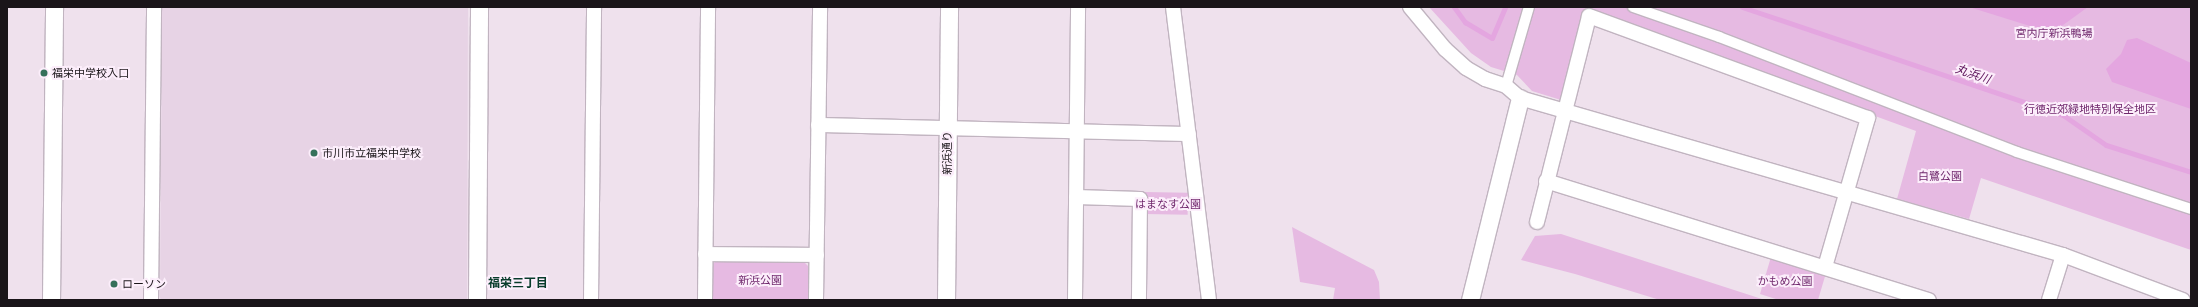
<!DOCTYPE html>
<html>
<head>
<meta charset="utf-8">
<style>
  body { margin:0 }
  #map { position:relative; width:2198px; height:307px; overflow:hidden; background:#efe1ed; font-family:Montserrat,"Noto Sans JP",sans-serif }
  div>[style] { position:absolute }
  .built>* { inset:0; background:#e7d3e5 }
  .green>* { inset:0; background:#e6bae2; transform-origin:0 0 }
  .water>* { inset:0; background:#e4a6e0 }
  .stream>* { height:5px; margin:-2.5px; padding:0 2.5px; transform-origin:2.5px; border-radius:2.5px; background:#e4a6e0 }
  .roads { filter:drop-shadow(1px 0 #c1b4c0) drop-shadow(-1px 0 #c1b4c0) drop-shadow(0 1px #c1b4c0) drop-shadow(0 -1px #c1b4c0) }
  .pedestrian>* { height:10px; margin:-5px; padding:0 5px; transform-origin:5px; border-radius:5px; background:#fff }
  .minor>* { height:14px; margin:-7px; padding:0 7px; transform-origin:7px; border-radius:7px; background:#fff }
  .tertiary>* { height:17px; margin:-8.5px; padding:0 8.5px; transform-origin:8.5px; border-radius:8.5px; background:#fff }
  .dots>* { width:11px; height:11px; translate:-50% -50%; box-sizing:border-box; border:2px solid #fceefb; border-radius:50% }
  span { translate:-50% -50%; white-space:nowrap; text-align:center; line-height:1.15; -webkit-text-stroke:4px #fceefb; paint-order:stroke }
  .park-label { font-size:11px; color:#70286d }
  .poi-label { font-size:11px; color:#1a1519 }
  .left { translate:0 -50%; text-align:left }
  .street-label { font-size:11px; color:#1a1519 }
  .water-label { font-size:12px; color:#5b1259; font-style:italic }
  .neighbourhood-label { font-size:12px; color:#083c2b; font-weight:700 }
  .frame { position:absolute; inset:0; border:8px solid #1a1519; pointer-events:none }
</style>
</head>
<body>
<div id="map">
  <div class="built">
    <div style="clip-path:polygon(162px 7px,468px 7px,467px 300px,162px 300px,160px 298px)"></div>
  </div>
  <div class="green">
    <div style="clip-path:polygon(1429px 7px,2191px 7px,2191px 250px,1981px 178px,1969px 219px,1897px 199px,1916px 131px,1586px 10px,1561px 100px,1532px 91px,1517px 75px,1491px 67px,1471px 53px)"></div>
    <div style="left:1145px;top:192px;width:43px;height:22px;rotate:1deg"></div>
    <div style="clip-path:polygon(1292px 227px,1374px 270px,1379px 282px,1380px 300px,1333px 300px,1335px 288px,1300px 282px)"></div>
    <div style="clip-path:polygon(1561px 234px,1765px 300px,1660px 300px,1575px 274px,1521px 260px,1535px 236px)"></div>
    <div style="clip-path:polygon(1771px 257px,1826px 273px,1818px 300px,1779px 300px,1760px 294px)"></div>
    <div style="clip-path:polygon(717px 260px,803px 261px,808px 266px,808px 300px,712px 300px,713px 264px)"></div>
  </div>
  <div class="water">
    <div style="clip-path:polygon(1969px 7px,2088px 7px,2052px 33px)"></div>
    <div style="clip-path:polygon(2137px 38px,2191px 63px,2191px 109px,2112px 82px,2106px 69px,2121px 54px,2127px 40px)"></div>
  </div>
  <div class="stream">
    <div style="left:1454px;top:7px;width:19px;rotate:54deg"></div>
    <div style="left:1465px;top:22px;width:31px;rotate:31deg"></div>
    <div style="left:1492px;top:38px;width:34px;rotate:-67deg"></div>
    <div style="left:1742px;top:7px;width:339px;rotate:18.6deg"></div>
    <div style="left:2063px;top:115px;width:52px;rotate:34.9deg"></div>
    <div style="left:2106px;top:145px;width:89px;rotate:17.6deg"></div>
  </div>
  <div class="roads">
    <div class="pedestrian">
      <div style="left:1633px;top:7px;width:91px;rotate:19.2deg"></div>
      <div style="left:1719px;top:37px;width:319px;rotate:21.1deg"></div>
      <div style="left:2017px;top:152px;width:183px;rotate:18.1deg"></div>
      <div style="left:1506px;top:86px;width:82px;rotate:-73.8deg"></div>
    </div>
    <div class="minor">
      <div style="left:1173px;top:7px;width:295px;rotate:83deg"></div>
      <div style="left:1410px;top:7px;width:55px;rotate:50.2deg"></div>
      <div style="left:1445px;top:49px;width:28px;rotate:42deg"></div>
      <div style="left:1466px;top:68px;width:22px;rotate:30deg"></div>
      <div style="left:1485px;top:79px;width:22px;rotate:18deg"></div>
      <div style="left:1506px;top:86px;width:18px;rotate:41deg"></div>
      <div style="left:1520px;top:98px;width:565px;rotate:16.13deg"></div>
      <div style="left:2063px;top:255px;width:128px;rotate:20.6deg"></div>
      <div style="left:818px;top:125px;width:371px;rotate:1.4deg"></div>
      <div style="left:1546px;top:181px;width:401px;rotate:17.3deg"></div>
      <div style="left:1076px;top:197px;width:64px;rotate:1.8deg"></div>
      <div style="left:1140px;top:199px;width:101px;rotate:90.6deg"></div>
      <div style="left:1537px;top:222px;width:212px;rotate:-75.8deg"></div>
      <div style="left:1589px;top:16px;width:297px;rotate:20.1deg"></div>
      <div style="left:1868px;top:118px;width:155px;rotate:106.1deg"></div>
      <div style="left:705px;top:254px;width:112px;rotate:0.5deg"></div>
      <div style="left:151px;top:300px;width:293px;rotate:-89.4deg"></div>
      <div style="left:591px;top:300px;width:293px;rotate:-89.4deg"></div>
      <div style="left:705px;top:300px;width:293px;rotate:-89.4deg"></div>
      <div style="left:816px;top:300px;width:293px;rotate:-89.2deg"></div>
      <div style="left:1075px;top:300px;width:293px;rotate:-89.4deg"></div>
      <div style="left:2049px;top:300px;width:47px;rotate:-72.7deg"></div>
    </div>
    <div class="tertiary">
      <div style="left:51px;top:300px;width:293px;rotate:-89.4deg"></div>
      <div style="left:477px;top:300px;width:293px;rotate:-89.6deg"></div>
      <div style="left:946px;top:300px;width:293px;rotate:-89.4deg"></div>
      <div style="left:1470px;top:300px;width:208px;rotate:-76.1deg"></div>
    </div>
  </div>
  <div class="dots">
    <div style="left:44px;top:73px;background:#36715b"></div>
    <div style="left:314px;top:153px;background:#36715b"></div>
    <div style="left:114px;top:284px;background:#36715b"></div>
  </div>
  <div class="park-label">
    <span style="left:2054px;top:33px">宮内庁新浜鴨場</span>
    <span style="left:2090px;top:109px">行徳近郊緑地特別保全地区</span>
    <span style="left:1940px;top:176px">白鷺公園</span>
    <span style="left:1168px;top:204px">はまなす公園</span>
    <span style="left:760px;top:280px">新浜公園</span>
    <span style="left:1785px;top:281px">かもめ公園</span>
  </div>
  <div class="poi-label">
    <span class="left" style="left:52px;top:73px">福栄中学校入口</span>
    <span class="left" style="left:322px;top:153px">市川市立福栄中学校</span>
    <span class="left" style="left:122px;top:284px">ローソン</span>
  </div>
  <div class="street-label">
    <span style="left:947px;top:153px;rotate:-90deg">新浜通り</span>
  </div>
  <div class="water-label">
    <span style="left:1973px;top:74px;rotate:19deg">丸浜川</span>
  </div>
  <div class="neighbourhood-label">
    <span style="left:518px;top:283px">福栄三丁目</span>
  </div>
  <div class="frame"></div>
</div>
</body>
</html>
